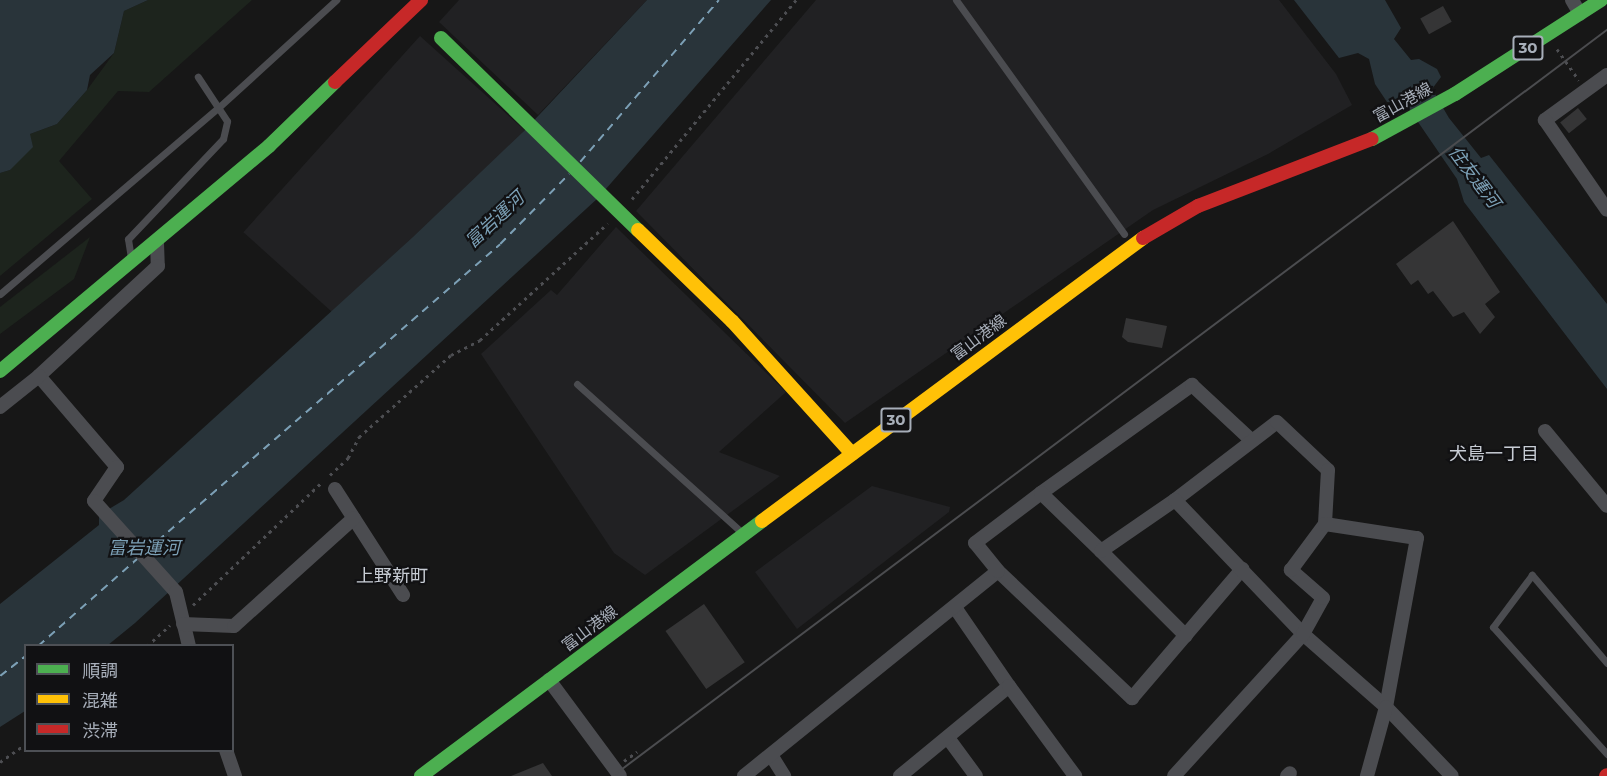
<!DOCTYPE html>
<html>
<head>
<meta charset="utf-8">
<style>
  body { margin:0 }
  #map { position:relative; width:1607px; height:776px; overflow:hidden; background:#171717; font-family:Montserrat,"Noto Sans JP",sans-serif }
  div>[style] { position:absolute }
  .built>* { inset:0; background:#212123; transform-origin:0 0 }
  .green>* { inset:0; background:#1d241d }
  .water>* { inset:0; background:#29343a }
  .ferry>* { height:1.5px; margin-top:-0.75px; transform-origin:0; background:repeating-linear-gradient(90deg,#7ca0b6 0 8px,transparent 0 14px) }
  .building>* { inset:0; background:#353536; transform-origin:0 0 }
  .path>* { height:3px; margin-top:-1.5px; transform-origin:0; background:repeating-linear-gradient(90deg,#4d4e52 0 3px,transparent 0 7.5px) }
  .lane>* { height:7px; margin:-3.5px; padding:0 3.5px; transform-origin:3.5px; border-radius:3.5px; background:#4b4c50 }
  .street>* { height:14px; margin:-7px; padding:0 7px; transform-origin:7px; border-radius:7px; background:#4b4c50 }
  .fast>* { height:14px; margin:-7px; padding:0 7px; transform-origin:7px; border-radius:7px; background:#4caf50 }
  .slow>* { height:14px; margin:-7px; padding:0 7px; transform-origin:7px; border-radius:7px; background:#ffc107 }
  .jam>* { height:14px; margin:-7px; padding:0 7px; transform-origin:7px; border-radius:7px; background:#c62828 }
  .tram>* { height:1.5px; margin:-0.75px; padding:0 0.75px; transform-origin:0.75px; border-radius:0.75px; background:#4b4c4f }
  span { translate:-50% -50%; white-space:nowrap; text-align:center; line-height:1.15; -webkit-text-stroke:4.5px #111113; paint-order:stroke }
  .shield-label span { padding:2px 4px; background:#111113; border:2px solid; border-radius:4px; -webkit-text-stroke-width:0 }
  .shield-label { font-size:15px; color:#a7aeb9; font-weight:700 }
  .street-label { font-size:16px; color:#a7aeb9 }
  .water-label { font-size:18px; color:#7ca0b6; font-style:italic }
  .neighbourhood-label { font-size:18px; color:#c8cdd5 }
  .legend { position:absolute; left:24px; top:644px; width:210px; height:108px; box-sizing:border-box; background:#111113; border:2px solid #4d5055; margin:0; padding:8px 10px; list-style:none; font-size:18px; color:#a7aeb9 }
  .legend li { display:flex; align-items:center; gap:12px; height:30px }
  .legend b { width:30px; border:2px solid #4d5055 }
</style>
</head>
<body>
<div id="map">
  <div class="built">
    <div style="clip-path:polygon(459px 0,647px 0,538px 115px,439px 22px)"></div>
    <div style="clip-path:polygon(816px 0,1279px 0,1336px 74px,1352px 105px,1268px 154px,1153px 210px,845px 423px,636px 211px)"></div>
    <div style="left:420px;top:36px;width:141px;height:264px;rotate:42deg"></div>
    <div style="clip-path:polygon(616px 227px,786px 392px,719px 452px,780px 476px,645px 575px,614px 553px,481px 354px,551px 290px,557px 295px)"></div>
    <div style="clip-path:polygon(872px 486px,950px 507px,949px 512px,797px 629px,755px 572px)"></div>
  </div>
  <div class="green">
    <div style="clip-path:polygon(148px 0,252px 0,149px 92px,118px 91px,59px 161px,92px 199px,0 276px,0 173px,10px 170px,30px 134px,57px 124px,87px 90px,114px 53px,124px 11px)"></div>
    <div style="clip-path:polygon(90px 237px,74px 279px,0 334px,0 307px)"></div>
  </div>
  <div class="water">
    <div style="clip-path:polygon(0 0,148px 0,124px 11px,114px 53px,90px 75px,87px 90px,57px 124px,30px 134px,33px 147px,10px 170px,0 173px)"></div>
    <div style="clip-path:polygon(647px 0,771px 0,598px 198px,135px 623px,108px 645px,26px 646px,25px 711px,0 727px,0 604px,99px 525px,99px 515px,124px 500px,413px 237px,524px 131px)"></div>
    <div style="clip-path:polygon(1294px 0,1385px 0,1401px 28px,1394px 39px,1411px 60px,1419px 59px,1437px 69px,1441px 77px,1432px 89px,1449px 118px,1481px 158px,1489px 155px,1607px 304px,1607px 389px,1464px 202px,1457px 179px,1405px 103px,1387px 102px,1375px 84px,1369px 59px,1358px 53px,1339px 58px)"></div>
  </div>
  <div class="ferry">
    <div style="left:580px;top:162px;width:213px;rotate:-49.4deg"></div>
    <div style="left:147px;top:550px;width:467px;rotate:-40.9deg"></div>
    <div style="left:500px;top:244px;width:98px;rotate:-45.4deg"></div>
    <div style="left:38px;top:646px;width:132px;rotate:-41.3deg"></div>
    <div style="left:0;top:676px;width:33px;rotate:-38deg"></div>
  </div>
  <div class="building">
    <div style="left:1443px;top:6px;width:18px;height:26px;rotate:61deg"></div>
    <div style="left:1578px;top:108px;width:14px;height:23px;rotate:51deg"></div>
    <div style="clip-path:polygon(1453px 221px,1500px 292px,1485px 304px,1495px 317px,1480px 334px,1464px 312px,1453px 317px,1433px 291px,1428px 294px,1418px 280px,1411px 285px,1396px 264px)"></div>
    <div style="clip-path:polygon(1126px 318px,1167px 326px,1162px 348px,1128px 342px,1122px 337px)"></div>
    <div style="left:704px;top:604px;width:71px;height:47px;rotate:55deg"></div>
    <div style="clip-path:polygon(543px 763px,552px 776px,511px 776px)"></div>
  </div>
  <div class="path">
    <div style="left:1557px;top:49px;width:38px;rotate:55deg"></div>
    <div style="left:632px;top:199px;width:258px;rotate:-50.5deg"></div>
    <div style="left:330px;top:475px;width:25px;rotate:-43deg"></div>
    <div style="left:348px;top:458px;width:24px;rotate:-62deg"></div>
    <div style="left:359px;top:437px;width:123px;rotate:-41.7deg"></div>
    <div style="left:451px;top:355px;width:33px;rotate:-27deg"></div>
    <div style="left:480px;top:340px;width:173px;rotate:-42.4deg"></div>
    <div style="left:193px;top:605px;width:177px;rotate:-43.6deg"></div>
    <div style="left:147px;top:646px;width:31px;rotate:-42deg"></div>
    <div style="left:624px;top:761px;width:16px;rotate:-35deg"></div>
    <div style="left:0;top:762px;width:32px;rotate:-35deg"></div>
  </div>
  <div class="lane">
    <div style="left:956px;top:0;width:288px;rotate:54.3deg"></div>
    <div style="left:131px;top:258px;width:19px;rotate:-99deg"></div>
    <div style="left:128px;top:239px;width:138px;rotate:-46.5deg"></div>
    <div style="left:223px;top:139px;width:18px;rotate:-77deg"></div>
    <div style="left:227px;top:121px;width:53px;rotate:-123.4deg"></div>
    <div style="left:0;top:294px;width:288px;rotate:-40.5deg"></div>
    <div style="left:219px;top:107px;width:159px;rotate:-42.4deg"></div>
    <div style="left:577px;top:384px;width:219px;rotate:42deg"></div>
    <div style="left:1607px;top:663px;width:116px;rotate:-130.4deg"></div>
    <div style="left:1532px;top:575px;width:65px;rotate:126.9deg"></div>
    <div style="left:1493px;top:627px;width:171px;rotate:48.1deg"></div>
  </div>
  <div class="street">
    <div style="left:1572px;top:0;width:16px;rotate:60deg"></div>
    <div style="left:1607px;top:75px;width:77px;rotate:144deg"></div>
    <div style="left:1545px;top:120px;width:109px;rotate:55.4deg"></div>
    <div style="left:157px;top:243px;width:23px;rotate:88deg"></div>
    <div style="left:158px;top:266px;width:162px;rotate:137.3deg"></div>
    <div style="left:39px;top:376px;width:120px;rotate:49.4deg"></div>
    <div style="left:117px;top:467px;width:41px;rotate:124.1deg"></div>
    <div style="left:94px;top:501px;width:122px;rotate:48deg"></div>
    <div style="left:176px;top:592px;width:56px;rotate:76.5deg"></div>
    <div style="left:0;top:407px;width:50px;rotate:-38.5deg"></div>
    <div style="left:1545px;top:431px;width:97px;rotate:50.4deg"></div>
    <div style="left:335px;top:489px;width:126px;rotate:57.3deg"></div>
    <div style="left:1041px;top:493px;width:186px;rotate:-35.6deg"></div>
    <div style="left:1192px;top:385px;width:81px;rotate:43deg"></div>
    <div style="left:1175px;top:500px;width:128px;rotate:-37.4deg"></div>
    <div style="left:1277px;top:422px;width:70px;rotate:43.3deg"></div>
    <div style="left:1328px;top:470px;width:54px;rotate:93.2deg"></div>
    <div style="left:1101px;top:551px;width:120px;rotate:45deg"></div>
    <div style="left:998px;top:571px;width:185px;rotate:43.5deg"></div>
    <div style="left:1132px;top:698px;width:170px;rotate:-49.5deg"></div>
    <div style="left:956px;top:609px;width:93px;rotate:55.5deg"></div>
    <div style="left:183px;top:624px;width:51px;rotate:2.2deg"></div>
    <div style="left:234px;top:626px;width:161px;rotate:-42deg"></div>
    <div style="left:549px;top:680px;width:119px;rotate:53.5deg"></div>
    <div style="left:948px;top:738px;width:47px;rotate:53.6deg"></div>
    <div style="left:226px;top:750px;width:28px;rotate:71deg"></div>
    <div style="left:771px;top:755px;width:25px;rotate:58deg"></div>
    <div style="left:744px;top:776px;width:326px;rotate:-38.9deg"></div>
    <div style="left:998px;top:571px;width:36px;rotate:-129deg"></div>
    <div style="left:975px;top:543px;width:83px;rotate:-37.1deg"></div>
    <div style="left:1041px;top:493px;width:83px;rotate:44deg"></div>
    <div style="left:1101px;top:551px;width:90px;rotate:-34.6deg"></div>
    <div style="left:1175px;top:500px;width:185px;rotate:46.3deg"></div>
    <div style="left:1303px;top:634px;width:111px;rotate:41.3deg"></div>
    <div style="left:1386px;top:707px;width:95px;rotate:46.3deg"></div>
    <div style="left:900px;top:776px;width:141px;rotate:-39.5deg"></div>
    <div style="left:1009px;top:686px;width:112px;rotate:53.7deg"></div>
    <div style="left:1174px;top:776px;width:192px;rotate:-47.7deg"></div>
    <div style="left:1303px;top:634px;width:41px;rotate:-60.9deg"></div>
    <div style="left:1323px;top:598px;width:43px;rotate:-138.8deg"></div>
    <div style="left:1291px;top:570px;width:57px;rotate:-53.5deg"></div>
    <div style="left:1325px;top:524px;width:93px;rotate:8.7deg"></div>
    <div style="left:1417px;top:538px;width:172px;rotate:100.4deg"></div>
    <div style="left:1386px;top:707px;width:72px;rotate:105.4deg"></div>
    <div style="left:1287px;top:776px;width:4px;rotate:-45deg"></div>
  </div>
  <div class="fast">
    <div style="left:441px;top:38px;width:275px;rotate:44.3deg"></div>
    <div style="left:1372px;top:139px;width:94px;rotate:-28.5deg"></div>
    <div style="left:1455px;top:94px;width:174px;rotate:-32.8deg"></div>
    <div style="left:0;top:371px;width:351px;rotate:-39.9deg"></div>
    <div style="left:269px;top:146px;width:92px;rotate:-44.1deg"></div>
    <div style="left:421px;top:776px;width:426px;rotate:-36.8deg"></div>
  </div>
  <div class="slow">
    <div style="left:638px;top:230px;width:131px;rotate:44.1deg"></div>
    <div style="left:732px;top:321px;width:179px;rotate:47.9deg"></div>
    <div style="left:762px;top:521px;width:475px;rotate:-36.6deg"></div>
  </div>
  <div class="jam">
    <div style="left:335px;top:82px;width:119px;rotate:-43.6deg"></div>
    <div style="left:1143px;top:238px;width:64px;rotate:-30.2deg"></div>
    <div style="left:1198px;top:206px;width:186px;rotate:-21.1deg"></div>
    <div style="left:1606px;top:776px;width:1px;rotate:-45deg"></div>
  </div>
  <div class="tram">
    <div style="left:613px;top:776px;width:1243px;rotate:-36.89deg"></div>
  </div>
  <div class="shield-label">
    <span style="left:1528px;top:48px">30</span>
    <span style="left:896px;top:420px">30</span>
  </div>
  <div class="street-label">
    <span style="left:1403px;top:103px;rotate:-29deg">富山港線</span>
    <span style="left:979px;top:338px;rotate:-37deg">富山港線</span>
    <span style="left:590px;top:629px;rotate:-37deg">富山港線</span>
  </div>
  <div class="water-label">
    <span style="left:1474px;top:177px;rotate:53deg">住友運河</span>
    <span style="left:495px;top:220px;rotate:-43deg">富岩運河</span>
    <span style="left:144px;top:548px">富岩運河</span>
  </div>
  <div class="neighbourhood-label">
    <span style="left:1494px;top:454px">犬島一丁目</span>
    <span style="left:392px;top:576px">上野新町</span>
  </div>
  <ul class="legend">
  <li><b style="height:8px;background:#4caf50"></b>順調</li>
  <li><b style="height:8px;background:#ffc107"></b>混雑</li>
  <li><b style="height:8px;background:#c62828"></b>渋滞</li>
  </ul>
</div>
</body>
</html>
